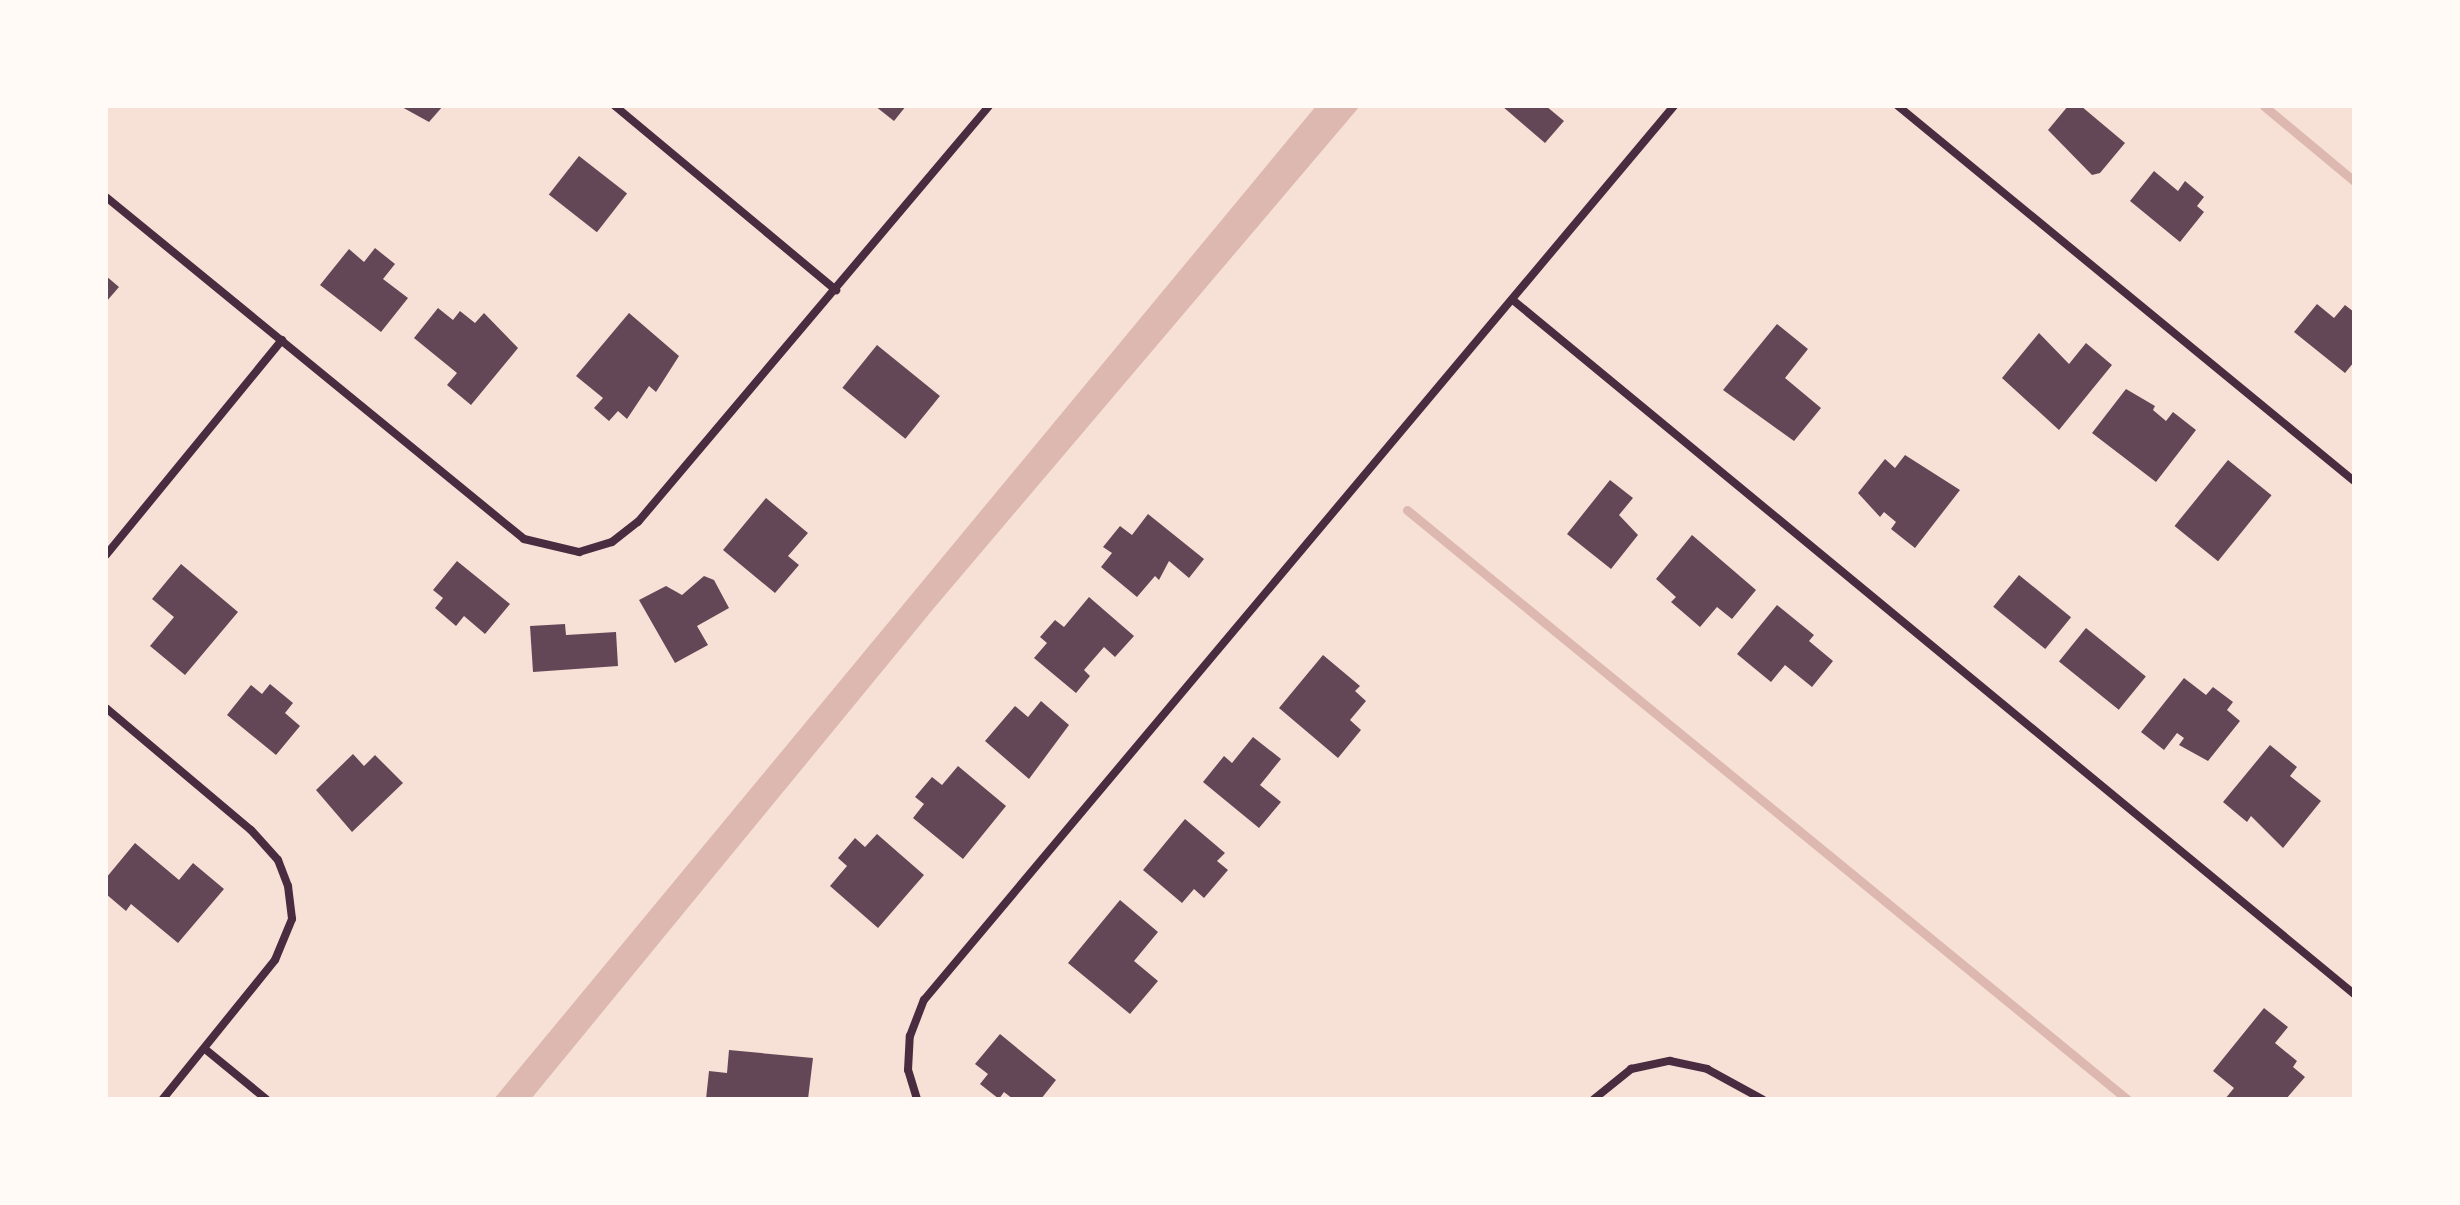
<!DOCTYPE html>
<html>
<head>
<meta charset="utf-8">
<style>
  body { margin:0 }
  #map { position:relative; width:2460px; height:1205px; overflow:hidden; background:#f7e1d7; font-family:Georgia,serif }
  div>[style] { position:absolute }
  .water>* { inset:0; background:#dcb8b0 }
  .stream>* { height:9px; margin:-4.5px; padding:0 4.5px; transform-origin:4.5px; border-radius:4.5px; background:#dcb8b0 }
  .building>* { inset:0; background:#644757; transform-origin:0 0 }
  .minor>* { height:8px; margin:-4px; padding:0 4px; transform-origin:4px; border-radius:4px; background:#4a2c40 }
  span { translate:-50% -50%; white-space:nowrap; text-align:center; line-height:1.15; -webkit-text-stroke:7px #fffaf5; paint-order:stroke }
  .frame { position:absolute; inset:0; border:108px solid #fffaf5; pointer-events:none }
</style>
</head>
<body>
<div id="map">
  <div class="water">
    <div style="clip-path:polygon(1316px 106px,1360px 106px,934px 608px,531px 1099px,494px 1099px)"></div>
  </div>
  <div class="stream">
    <div style="left:2264px;top:106px;width:117px;rotate:39.8deg"></div>
    <div style="left:1407px;top:510px;width:930px;rotate:39.29deg"></div>
  </div>
  <div class="building">
    <div style="clip-path:polygon(400px 106px,443px 106px,429px 122px)"></div>
    <div style="clip-path:polygon(875px 106px,906px 106px,894px 121px)"></div>
    <div style="clip-path:polygon(1502px 106px,1546px 106px,1564px 121px,1545px 143px)"></div>
    <div style="clip-path:polygon(2068px 106px,2081px 106px,2125px 143px,2100px 173px,2092px 175px,2048px 130px)"></div>
    <div style="left:579px;top:156px;width:61px;height:49px;rotate:38deg"></div>
    <div style="clip-path:polygon(2154px 171px,2178px 191px,2185px 181px,2204px 197px,2197px 206px,2204px 212px,2180px 242px,2130px 201px)"></div>
    <div style="clip-path:polygon(375px 248px,395px 264px,383px 279px,408px 298px,381px 332px,320px 285px,349px 249px,364px 262px)"></div>
    <div style="clip-path:polygon(106px 276px,119px 287px,106px 302px)"></div>
    <div style="clip-path:polygon(2317px 304px,2334px 318px,2345px 305px,2354px 312px,2354px 362px,2345px 373px,2294px 332px)"></div>
    <div style="clip-path:polygon(438px 308px,453px 320px,460px 311px,475px 323px,484px 313px,518px 348px,471px 405px,447px 385px,457px 373px,414px 338px)"></div>
    <div style="clip-path:polygon(629px 313px,679px 356px,656px 392px,649px 386px,627px 419px,618px 411px,609px 421px,594px 408px,603px 398px,576px 376px)"></div>
    <div style="clip-path:polygon(1777px 324px,1808px 349px,1785px 378px,1821px 408px,1794px 441px,1723px 390px)"></div>
    <div style="clip-path:polygon(2039px 333px,2069px 364px,2086px 343px,2112px 365px,2059px 430px,2002px 378px)"></div>
    <div style="left:877px;top:345px;width:81px;height:55px;rotate:39deg"></div>
    <div style="clip-path:polygon(2126px 389px,2155px 406px,2153px 410px,2166px 421px,2173px 412px,2196px 430px,2156px 482px,2092px 433px)"></div>
    <div style="clip-path:polygon(1905px 455px,1960px 490px,1915px 548px,1891px 529px,1896px 522px,1884px 512px,1880px 517px,1858px 493px,1885px 459px,1895px 468px)"></div>
    <div style="left:2228px;top:460px;width:56px;height:85px;rotate:39deg"></div>
    <div style="clip-path:polygon(1610px 480px,1633px 498px,1619px 515px,1638px 535px,1611px 569px,1567px 534px)"></div>
    <div style="clip-path:polygon(766px 498px,808px 533px,788px 556px,799px 565px,775px 593px,723px 550px)"></div>
    <div style="clip-path:polygon(1148px 514px,1204px 559px,1189px 578px,1169px 561px,1159px 580px,1155px 576px,1137px 597px,1101px 567px,1112px 553px,1103px 547px,1120px 526px,1132px 535px)"></div>
    <div style="clip-path:polygon(1692px 535px,1756px 590px,1732px 619px,1717px 607px,1700px 627px,1671px 602px,1676px 597px,1656px 579px)"></div>
    <div style="clip-path:polygon(457px 561px,510px 604px,485px 634px,464px 616px,456px 626px,435px 608px,443px 598px,433px 590px)"></div>
    <div style="clip-path:polygon(181px 564px,238px 612px,185px 675px,150px 646px,174px 617px,152px 599px)"></div>
    <div style="left:2019px;top:575px;width:67px;height:41px;rotate:39deg"></div>
    <div style="clip-path:polygon(704px 576px,714px 580px,729px 608px,697px 626px,708px 645px,675px 663px,639px 600px,666px 586px,682px 595px)"></div>
    <div style="clip-path:polygon(1089px 597px,1134px 636px,1115px 657px,1104px 647px,1084px 670px,1090px 676px,1076px 693px,1034px 658px,1047px 643px,1040px 637px,1055px 620px,1064px 627px)"></div>
    <div style="clip-path:polygon(1777px 605px,1814px 635px,1809px 641px,1833px 661px,1812px 687px,1785px 665px,1771px 682px,1737px 654px)"></div>
    <div style="clip-path:polygon(565px 624px,566px 635px,616px 632px,618px 666px,533px 672px,530px 626px)"></div>
    <div style="left:2086px;top:628px;width:77px;height:43px;rotate:39deg"></div>
    <div style="clip-path:polygon(1323px 655px,1360px 686px,1355px 691px,1366px 701px,1350px 720px,1361px 730px,1338px 758px,1279px 708px)"></div>
    <div style="clip-path:polygon(2184px 678px,2206px 695px,2213px 687px,2233px 702px,2227px 710px,2240px 721px,2208px 761px,2179px 745px,2184px 738px,2177px 733px,2164px 750px,2141px 732px)"></div>
    <div style="clip-path:polygon(270px 684px,293px 703px,285px 713px,300px 726px,276px 755px,227px 715px,251px 685px,262px 694px)"></div>
    <div style="clip-path:polygon(1041px 701px,1069px 725px,1029px 779px,985px 741px,1015px 706px,1028px 717px)"></div>
    <div style="clip-path:polygon(1253px 737px,1281px 759px,1260px 785px,1281px 802px,1259px 828px,1203px 782px,1224px 756px,1232px 763px)"></div>
    <div style="clip-path:polygon(2270px 745px,2297px 767px,2290px 776px,2321px 801px,2283px 848px,2251px 816px,2247px 822px,2223px 802px)"></div>
    <div style="clip-path:polygon(353px 754px,364px 766px,375px 755px,403px 783px,352px 832px,316px 790px)"></div>
    <div style="clip-path:polygon(958px 766px,1006px 806px,963px 859px,913px 818px,924px 804px,915px 797px,932px 777px,942px 785px)"></div>
    <div style="clip-path:polygon(1185px 819px,1225px 853px,1217px 861px,1228px 870px,1204px 898px,1194px 889px,1182px 903px,1143px 870px)"></div>
    <div style="clip-path:polygon(877px 834px,924px 875px,878px 928px,830px 886px,847px 866px,838px 858px,855px 838px,865px 847px)"></div>
    <div style="clip-path:polygon(135px 843px,179px 880px,193px 863px,224px 889px,178px 943px,131px 904px,126px 911px,106px 894px,106px 878px)"></div>
    <div style="clip-path:polygon(1120px 900px,1158px 932px,1134px 961px,1158px 981px,1130px 1014px,1068px 963px)"></div>
    <div style="clip-path:polygon(2264px 1008px,2288px 1027px,2275px 1043px,2297px 1061px,2293px 1067px,2305px 1077px,2286px 1099px,2225px 1099px,2234px 1088px,2213px 1071px)"></div>
    <div style="clip-path:polygon(1000px 1034px,1056px 1080px,1041px 1099px,1013px 1099px,1004px 1092px,999px 1099px,980px 1084px,988px 1074px,975px 1064px)"></div>
    <div style="clip-path:polygon(729px 1050px,813px 1058px,808px 1099px,706px 1099px,709px 1071px,727px 1073px)"></div>
  </div>
  <div class="minor">
    <div style="left:615px;top:106px;width:288px;rotate:39.8deg"></div>
    <div style="left:1898px;top:106px;width:590px;rotate:39.43deg"></div>
    <div style="left:106px;top:197px;width:540px;rotate:39.29deg"></div>
    <div style="left:524px;top:539px;width:57px;rotate:13.3deg"></div>
    <div style="left:579px;top:552px;width:34px;rotate:-17deg"></div>
    <div style="left:612px;top:542px;width:33px;rotate:-38deg"></div>
    <div style="left:638px;top:522px;width:544px;rotate:-49.84deg"></div>
    <div style="left:1514px;top:301px;width:1089px;rotate:39.52deg"></div>
    <div style="left:106px;top:555px;width:278px;rotate:-50.7deg"></div>
    <div style="left:106px;top:708px;width:189px;rotate:40.1deg"></div>
    <div style="left:251px;top:830px;width:40px;rotate:48deg"></div>
    <div style="left:278px;top:860px;width:28px;rotate:69deg"></div>
    <div style="left:288px;top:886px;width:33px;rotate:83deg"></div>
    <div style="left:292px;top:919px;width:44px;rotate:112.5deg"></div>
    <div style="left:275px;top:960px;width:179px;rotate:128.9deg"></div>
    <div style="left:205px;top:1049px;width:79px;rotate:39.3deg"></div>
    <div style="left:917px;top:1099px;width:30px;rotate:-107deg"></div>
    <div style="left:908px;top:1070px;width:34px;rotate:-87deg"></div>
    <div style="left:910px;top:1036px;width:39px;rotate:-69deg"></div>
    <div style="left:924px;top:1000px;width:1167px;rotate:-50.01deg"></div>
    <div style="left:1594px;top:1099px;width:48px;rotate:-39deg"></div>
    <div style="left:1631px;top:1069px;width:40px;rotate:-12deg"></div>
    <div style="left:1670px;top:1061px;width:38px;rotate:12deg"></div>
    <div style="left:1707px;top:1069px;width:63px;rotate:28.6deg"></div>
  </div>
  <div class="frame"></div>
</div>
</body>
</html>
